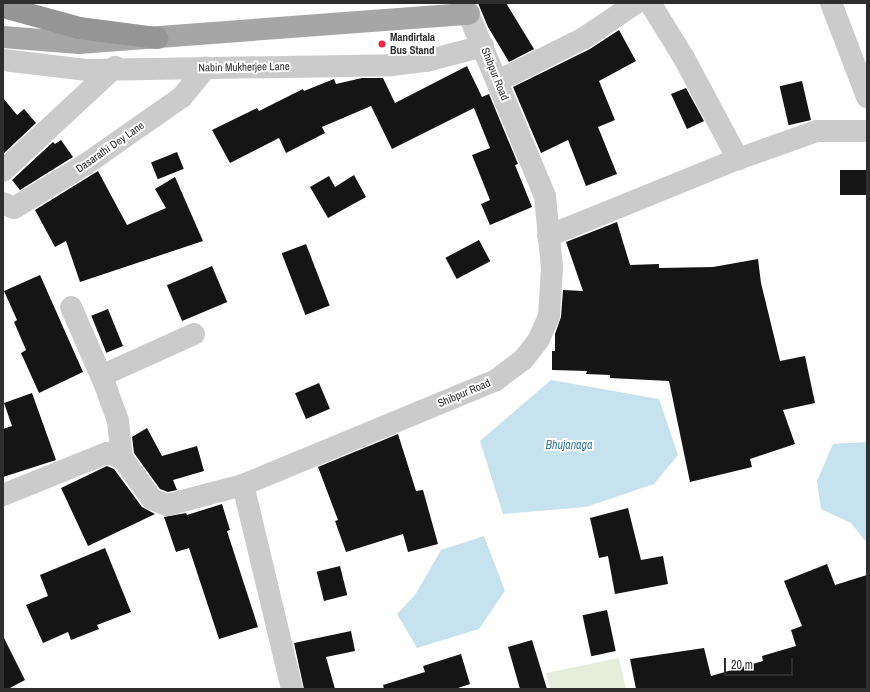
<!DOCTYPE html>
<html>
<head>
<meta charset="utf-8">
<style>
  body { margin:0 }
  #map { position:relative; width:870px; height:692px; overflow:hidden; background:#fff; font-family:"Archivo Narrow",sans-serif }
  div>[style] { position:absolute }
  .green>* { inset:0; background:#e6eddb }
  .water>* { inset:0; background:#c6e2ee }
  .building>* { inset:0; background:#151515; transform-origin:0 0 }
  .minor>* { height:22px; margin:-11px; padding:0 11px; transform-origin:11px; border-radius:11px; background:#cbcbcb }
  .major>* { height:22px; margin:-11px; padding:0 11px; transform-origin:11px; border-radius:11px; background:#a6a6a6 }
  .highway>* { height:22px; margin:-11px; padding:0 11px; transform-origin:11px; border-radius:11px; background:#959595 }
  .dots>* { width:11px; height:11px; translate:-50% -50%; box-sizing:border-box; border:2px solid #fff; border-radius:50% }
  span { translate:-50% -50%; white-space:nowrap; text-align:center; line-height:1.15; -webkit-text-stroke:4px #fff; paint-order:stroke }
  .poi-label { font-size:11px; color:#2e2e2e; font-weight:700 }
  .left { translate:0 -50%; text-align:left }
  .street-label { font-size:11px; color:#2e2e2e }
  .water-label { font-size:12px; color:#377b96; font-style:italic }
  .frame { position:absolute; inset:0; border:4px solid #2e2e2e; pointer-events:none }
  .scale { position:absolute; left:724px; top:658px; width:69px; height:18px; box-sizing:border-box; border:2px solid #2e2e2e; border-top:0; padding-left:5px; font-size:12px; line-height:14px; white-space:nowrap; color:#2e2e2e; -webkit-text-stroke:3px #fff; paint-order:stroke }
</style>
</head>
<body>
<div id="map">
  <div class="green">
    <div style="clip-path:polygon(619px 658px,626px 689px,550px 689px,546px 673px)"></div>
  </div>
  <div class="water">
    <div style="clip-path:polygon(551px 380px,659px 399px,678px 455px,654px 484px,586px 507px,503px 514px,480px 441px)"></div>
    <div style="clip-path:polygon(867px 442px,867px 543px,851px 523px,821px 509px,817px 481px,833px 444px)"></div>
    <div style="clip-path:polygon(484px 536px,505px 591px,479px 629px,417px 648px,397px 614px,415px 595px,441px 550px)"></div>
  </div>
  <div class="building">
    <div style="clip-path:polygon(478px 3px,506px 3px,534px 49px,509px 62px,488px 27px)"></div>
    <div style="clip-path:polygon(619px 30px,636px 61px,599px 81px,615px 120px,598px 127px,617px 174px,586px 186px,568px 140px,541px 153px,513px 87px,590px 49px)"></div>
    <div style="clip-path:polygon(467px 66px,482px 97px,489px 94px,518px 164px,515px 165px,532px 207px,490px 225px,481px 204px,490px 200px,472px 155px,490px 148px,474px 108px,392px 149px,371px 106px,322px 127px,325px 133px,286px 153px,279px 138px,230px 163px,212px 130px,257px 108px,259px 111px,303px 89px,304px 91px,334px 79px,336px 84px,362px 78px,383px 78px,395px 103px)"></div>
    <div style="left:802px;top:81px;width:40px;height:23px;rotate:77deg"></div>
    <div style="clip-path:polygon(686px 88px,704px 121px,687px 129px,671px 94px)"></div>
    <div style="clip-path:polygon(3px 98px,17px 115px,24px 109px,36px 123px,3px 154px)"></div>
    <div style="clip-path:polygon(61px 140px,73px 157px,20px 190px,12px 180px,53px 142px,55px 144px)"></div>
    <div style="left:177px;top:152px;width:18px;height:28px;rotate:68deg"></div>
    <div style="left:867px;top:170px;width:25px;height:27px;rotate:90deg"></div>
    <div style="clip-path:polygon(98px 171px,127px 225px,166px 208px,155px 189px,175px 177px,203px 241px,80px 282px,66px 241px,55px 247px,35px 210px)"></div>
    <div style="clip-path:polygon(354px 175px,366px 197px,328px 218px,310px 187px,329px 176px,335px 187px)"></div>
    <div style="clip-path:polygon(617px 222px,630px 265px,659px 264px,659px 268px,713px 267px,758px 259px,761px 283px,780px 361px,805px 356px,815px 403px,783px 410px,795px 444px,750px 459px,752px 467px,690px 482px,669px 381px,610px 378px,610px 375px,586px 374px,587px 371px,552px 370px,552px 351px,555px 351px,555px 334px,561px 317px,563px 290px,583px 291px,566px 242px)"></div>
    <div style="left:479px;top:240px;width:24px;height:38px;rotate:62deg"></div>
    <div style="left:306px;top:244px;width:66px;height:26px;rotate:69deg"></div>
    <div style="left:212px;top:266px;width:39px;height:49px;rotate:67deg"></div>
    <div style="clip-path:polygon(40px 275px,83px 372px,39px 393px,21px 353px,26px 350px,14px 322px,17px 320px,4px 291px)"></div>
    <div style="left:108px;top:309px;width:40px;height:18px;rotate:68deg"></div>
    <div style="left:319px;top:383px;width:28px;height:26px;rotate:67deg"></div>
    <div style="clip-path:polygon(32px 393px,56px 460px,3px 477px,3px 429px,12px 426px,4px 403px)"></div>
    <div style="clip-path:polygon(147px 428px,162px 456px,197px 446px,204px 471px,173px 480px,177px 490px,168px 492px,160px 489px,134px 453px,132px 437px)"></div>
    <div style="clip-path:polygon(398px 434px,416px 491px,423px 490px,438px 544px,408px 552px,403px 534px,346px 552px,335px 521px,338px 520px,318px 467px)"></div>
    <div style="clip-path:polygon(107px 466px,114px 469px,142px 507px,155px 514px,88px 546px,61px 488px)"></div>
    <div style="clip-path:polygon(222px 504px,230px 530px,227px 531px,258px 627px,219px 639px,189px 548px,176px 552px,164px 517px,186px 513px,187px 515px)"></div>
    <div style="clip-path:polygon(628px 508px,641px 560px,663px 556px,668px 584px,615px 594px,608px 556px,599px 558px,590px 518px)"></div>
    <div style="clip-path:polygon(105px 548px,131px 612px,97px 625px,99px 629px,71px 640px,68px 632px,43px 643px,26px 605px,48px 596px,40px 575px)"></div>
    <div style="clip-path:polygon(827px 564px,835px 585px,867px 575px,867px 689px,636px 689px,630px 659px,704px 648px,711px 676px,763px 661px,762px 656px,796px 646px,791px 630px,802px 626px,784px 581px)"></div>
    <div style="left:340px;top:566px;width:30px;height:24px;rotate:76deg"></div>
    <div style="left:607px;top:610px;width:42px;height:25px;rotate:78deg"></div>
    <div style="clip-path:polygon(351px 631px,355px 651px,326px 657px,335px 689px,304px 689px,294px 643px)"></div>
    <div style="clip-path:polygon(3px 636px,25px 680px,8px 689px,3px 689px)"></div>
    <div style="clip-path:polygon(532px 640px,547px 689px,520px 689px,508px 647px)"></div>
    <div style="clip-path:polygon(461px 654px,470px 684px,455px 689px,384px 689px,383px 685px,425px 672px,423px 666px)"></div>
  </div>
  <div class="minor">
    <div style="left:650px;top:3px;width:65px;rotate:58.3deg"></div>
    <div style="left:684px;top:58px;width:115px;rotate:61.9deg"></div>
    <div style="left:831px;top:3px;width:101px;rotate:69deg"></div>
    <div style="left:3px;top:60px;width:85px;rotate:6.8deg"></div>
    <div style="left:87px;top:70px;width:305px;rotate:-0.9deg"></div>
    <div style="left:392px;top:65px;width:34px;rotate:-7deg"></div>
    <div style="left:426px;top:61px;width:59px;rotate:-14.7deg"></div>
    <div style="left:498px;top:81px;width:96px;rotate:-26.6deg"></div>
    <div style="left:584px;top:38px;width:63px;rotate:-33.9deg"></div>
    <div style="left:3px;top:171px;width:153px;rotate:-42.9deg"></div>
    <div style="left:3px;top:203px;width:12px;rotate:24deg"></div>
    <div style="left:14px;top:208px;width:84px;rotate:-31.4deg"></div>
    <div style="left:86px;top:164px;width:117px;rotate:-34.9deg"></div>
    <div style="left:182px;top:97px;width:38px;rotate:-51deg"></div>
    <div style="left:548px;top:236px;width:205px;rotate:-22.1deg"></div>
    <div style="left:738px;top:159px;width:84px;rotate:-19.5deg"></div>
    <div style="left:817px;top:131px;width:50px"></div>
    <div style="left:71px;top:307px;width:85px;rotate:66.4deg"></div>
    <div style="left:105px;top:385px;width:38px;rotate:70deg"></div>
    <div style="left:118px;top:421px;width:37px;rotate:84deg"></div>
    <div style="left:101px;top:376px;width:102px;rotate:-24.3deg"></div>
    <div style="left:3px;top:495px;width:112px;rotate:-22deg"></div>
    <div style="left:107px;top:453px;width:16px;rotate:18deg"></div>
    <div style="left:122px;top:458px;width:51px;rotate:53.8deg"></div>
    <div style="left:152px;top:499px;width:16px;rotate:22deg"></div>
    <div style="left:167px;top:505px;width:79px;rotate:-14.7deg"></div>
    <div style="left:292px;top:689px;width:210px;rotate:-103.5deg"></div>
    <div style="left:243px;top:485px;width:274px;rotate:-22.5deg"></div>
    <div style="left:496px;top:380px;width:34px;rotate:-37deg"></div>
    <div style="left:523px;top:360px;width:24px;rotate:-52deg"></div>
    <div style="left:538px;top:341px;width:27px;rotate:-66deg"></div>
    <div style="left:549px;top:316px;width:48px;rotate:-86.4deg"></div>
    <div style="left:552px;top:268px;width:72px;rotate:-95.6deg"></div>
    <div style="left:545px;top:196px;width:209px;rotate:-112.8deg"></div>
  </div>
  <div class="major">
    <div style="left:3px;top:37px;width:76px;rotate:4.5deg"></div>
    <div style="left:79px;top:43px;width:391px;rotate:-4.3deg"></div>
  </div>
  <div class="highway">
    <div style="left:3px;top:7px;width:79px;rotate:15.4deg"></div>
    <div style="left:79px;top:28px;width:79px;rotate:7.3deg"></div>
  </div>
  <div class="dots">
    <div style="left:382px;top:44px;background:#f12549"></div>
  </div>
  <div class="poi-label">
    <span class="left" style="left:390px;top:44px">Mandirtala<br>Bus Stand</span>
  </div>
  <div class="street-label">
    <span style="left:244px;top:67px;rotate:-1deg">Nabin Mukherjee Lane</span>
    <span style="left:495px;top:74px;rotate:68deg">Shibpur Road</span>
    <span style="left:110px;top:147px;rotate:-35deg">Dasarathi Dey Lane</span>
    <span style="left:464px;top:393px;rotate:-23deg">Shibpur Road</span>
  </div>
  <div class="water-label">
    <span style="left:569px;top:446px">Bhujanaga</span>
  </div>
  <div class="frame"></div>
  <div class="scale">20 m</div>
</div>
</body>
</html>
